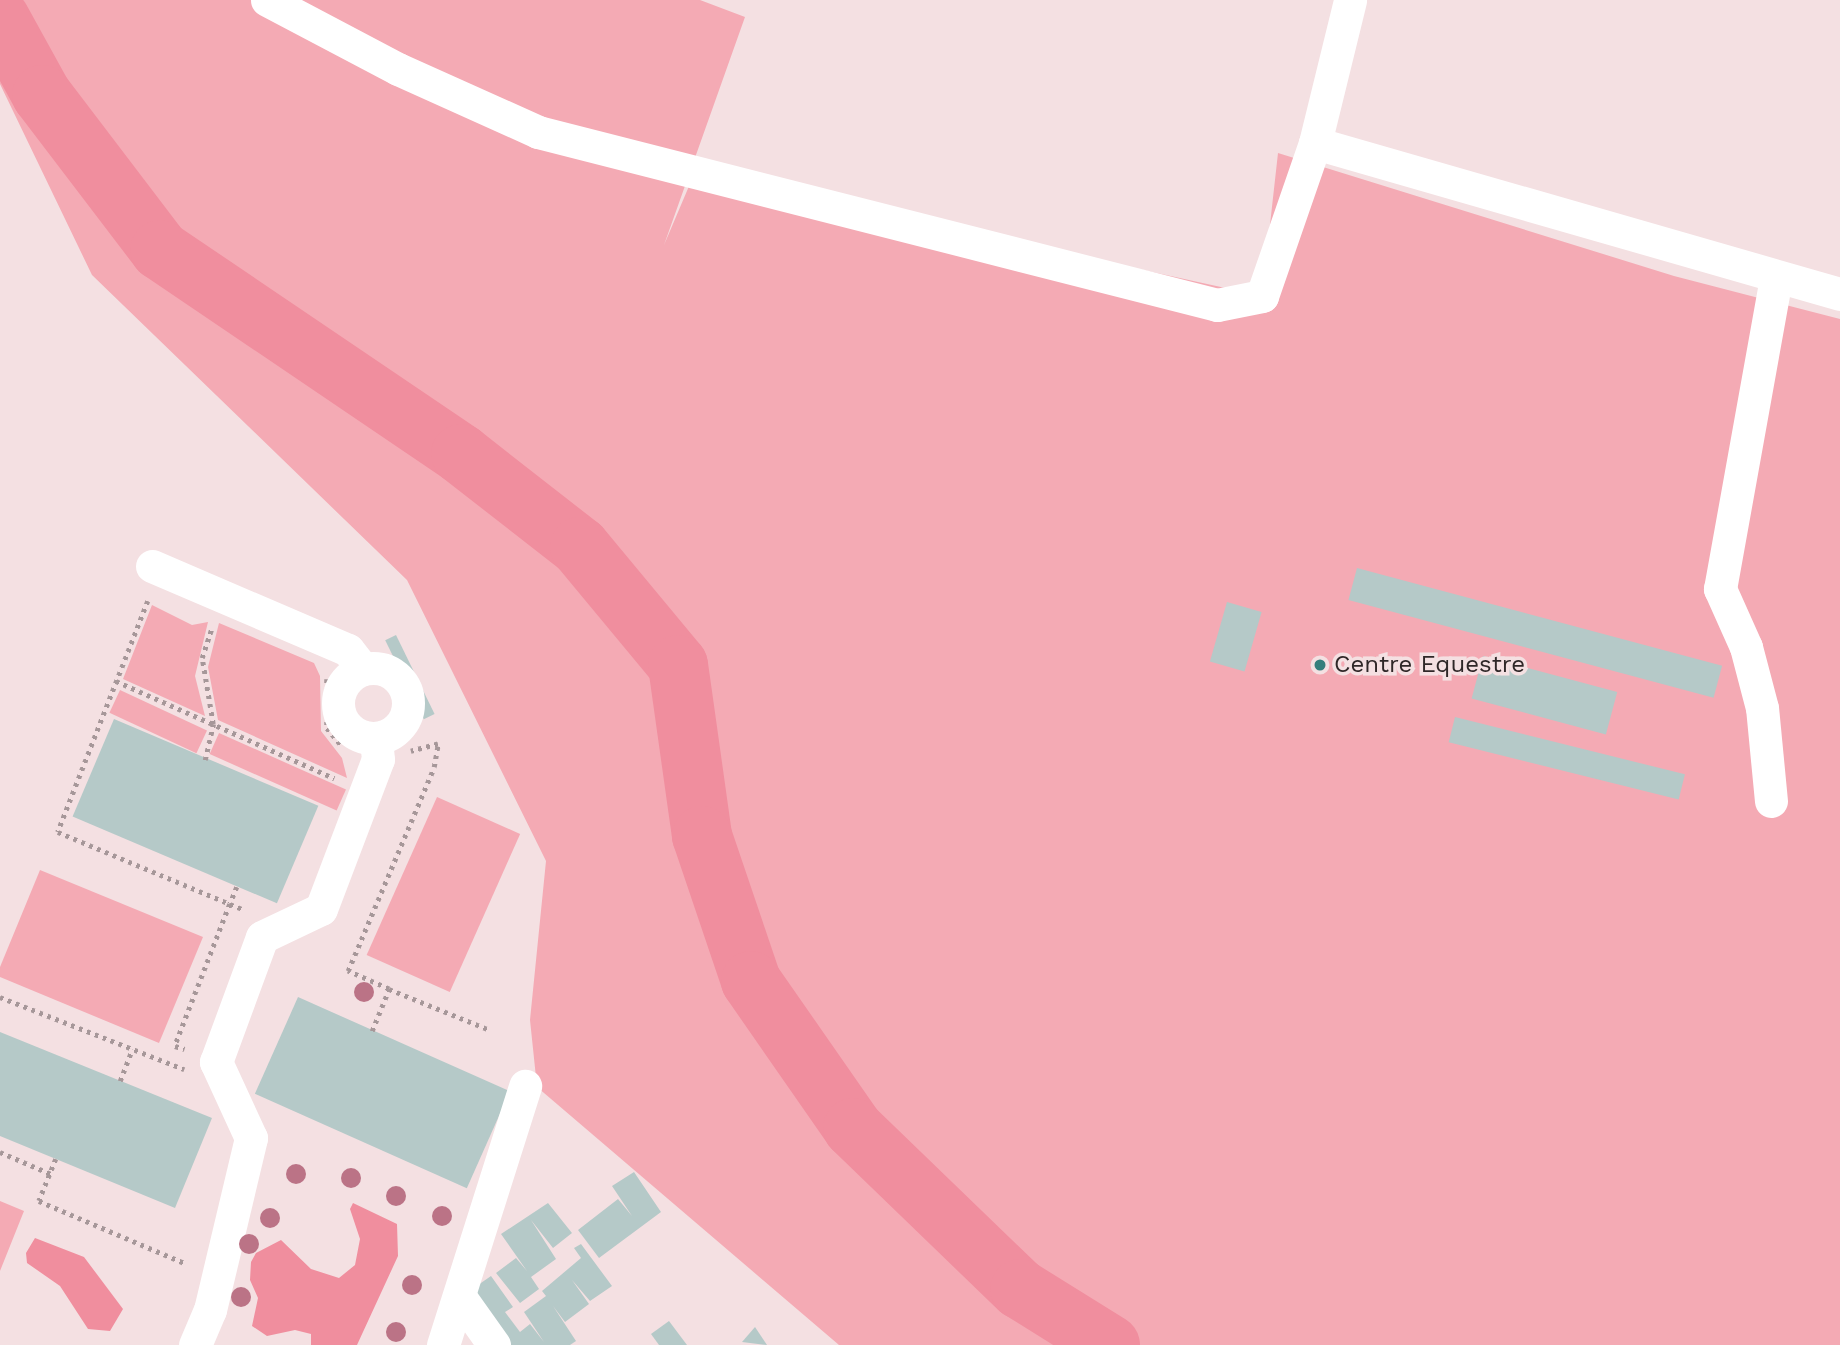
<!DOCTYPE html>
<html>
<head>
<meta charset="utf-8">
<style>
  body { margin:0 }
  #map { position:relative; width:1840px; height:1345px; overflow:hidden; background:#f4e0e2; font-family:"Work Sans",sans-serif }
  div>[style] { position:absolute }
  .green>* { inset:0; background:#f4aab4; transform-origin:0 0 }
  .water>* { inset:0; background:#f08e9e }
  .river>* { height:60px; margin:-30px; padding:0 30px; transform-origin:30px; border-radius:30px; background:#f08e9e }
  .building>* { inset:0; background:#b5c9c8; transform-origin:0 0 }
  .path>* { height:4.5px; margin-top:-2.25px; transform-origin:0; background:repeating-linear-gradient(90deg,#a69799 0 3.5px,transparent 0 8.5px) }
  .minor>* { height:33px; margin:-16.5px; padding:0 16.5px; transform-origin:16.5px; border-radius:16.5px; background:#fff }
  .minor>.ring { margin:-16.5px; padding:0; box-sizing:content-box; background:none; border:33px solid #fff; border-radius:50% }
  .trees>* { width:20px; height:20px; margin:-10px; border-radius:50%; background:#bb7386 }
  .dots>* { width:19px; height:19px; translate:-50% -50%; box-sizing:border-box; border:4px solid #f4e0e2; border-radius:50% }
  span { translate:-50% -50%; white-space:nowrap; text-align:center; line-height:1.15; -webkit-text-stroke:7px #f4e0e2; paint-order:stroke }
  .poi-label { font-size:24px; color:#2f2728 }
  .left { translate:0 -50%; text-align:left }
</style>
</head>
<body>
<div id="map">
  <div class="green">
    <div style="clip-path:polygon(0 0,700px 0,745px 17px,664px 245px,695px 172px,1262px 296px,1278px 153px,1674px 276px,1840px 319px,1840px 1345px,839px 1345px,537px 1087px,530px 1020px,546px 861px,407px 580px,92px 275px,0 84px)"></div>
    <div style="clip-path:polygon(152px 605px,192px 625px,208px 622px,195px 676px,205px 716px,123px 679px)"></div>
    <div style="clip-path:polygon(219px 623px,314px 663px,320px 676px,321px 731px,342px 758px,347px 778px,218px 720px,208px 667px)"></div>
    <div style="left:120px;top:690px;width:96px;height:25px;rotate:25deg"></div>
    <div style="left:219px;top:733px;width:139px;height:23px;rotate:24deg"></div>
    <div style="left:437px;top:797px;width:91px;height:173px;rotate:24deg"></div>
    <div style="clip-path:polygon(40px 870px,203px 937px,159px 1043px,0 977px,0 967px)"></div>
    <div style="clip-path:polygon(0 1201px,24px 1211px,0 1271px)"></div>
  </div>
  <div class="water">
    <div style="clip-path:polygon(353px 1203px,397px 1224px,398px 1256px,357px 1345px,311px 1345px,311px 1334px,295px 1330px,267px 1336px,252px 1326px,258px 1298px,250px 1280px,251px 1262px,256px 1253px,281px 1240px,311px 1269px,339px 1278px,355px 1265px,360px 1239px,350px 1209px)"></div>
    <div style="clip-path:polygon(35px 1238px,84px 1257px,123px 1309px,110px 1331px,88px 1329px,60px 1286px,27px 1263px,26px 1253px)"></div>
  </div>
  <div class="river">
    <div style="left:0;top:19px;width:87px;rotate:61.1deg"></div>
    <div style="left:42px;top:95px;width:195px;rotate:52.7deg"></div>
    <div style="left:160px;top:250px;width:364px;rotate:34.1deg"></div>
    <div style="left:461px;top:454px;width:151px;rotate:38deg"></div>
    <div style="left:580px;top:547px;width:153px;rotate:50.3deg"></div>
    <div style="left:678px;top:665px;width:173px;rotate:82deg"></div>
    <div style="left:702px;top:836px;width:153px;rotate:71.3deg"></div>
    <div style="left:751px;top:981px;width:179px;rotate:55.2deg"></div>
    <div style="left:853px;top:1128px;width:232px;rotate:44deg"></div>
    <div style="left:1020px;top:1289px;width:106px;rotate:31.9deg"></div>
  </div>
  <div class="building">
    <div style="left:1357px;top:568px;width:378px;height:33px;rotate:15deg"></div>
    <div style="left:1227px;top:602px;width:36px;height:62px;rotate:16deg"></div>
    <div style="left:396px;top:635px;width:88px;height:12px;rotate:64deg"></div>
    <div style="left:1483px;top:656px;width:139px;height:44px;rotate:15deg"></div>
    <div style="left:1455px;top:717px;width:237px;height:26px;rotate:14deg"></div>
    <div style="left:114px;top:719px;width:222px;height:106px;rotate:23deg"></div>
    <div style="left:298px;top:997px;width:232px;height:106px;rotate:24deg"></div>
    <div style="clip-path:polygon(0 1032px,212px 1118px,175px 1208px,0 1136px)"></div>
    <div style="clip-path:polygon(634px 1172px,661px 1212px,599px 1258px,578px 1230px,618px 1199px,632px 1216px,612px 1186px)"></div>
    <div style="clip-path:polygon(548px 1203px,572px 1233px,553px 1248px,531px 1220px,556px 1259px,531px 1277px,539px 1289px,520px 1303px,496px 1273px,516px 1258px,527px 1271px,501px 1234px)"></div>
    <div style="clip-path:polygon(581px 1244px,612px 1286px,590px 1301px,572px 1280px,589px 1304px,565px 1322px,553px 1306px,576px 1341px,570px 1345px,508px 1345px,468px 1292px,491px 1276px,513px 1307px,505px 1312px,520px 1332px,530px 1324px,544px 1342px,524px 1312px,546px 1296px,542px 1291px,581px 1258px,574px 1248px)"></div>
    <div style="clip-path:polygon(669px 1321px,687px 1345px,659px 1345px,651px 1334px)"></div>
    <div style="clip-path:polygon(755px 1327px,767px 1345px,742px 1342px)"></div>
  </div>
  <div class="path">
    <div style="left:148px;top:601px;width:248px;rotate:111.3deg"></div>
    <div style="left:58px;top:832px;width:186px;rotate:22.7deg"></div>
    <div style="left:230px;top:904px;width:152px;rotate:111.2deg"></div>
    <div style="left:175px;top:1046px;width:10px;rotate:17deg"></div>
    <div style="left:327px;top:679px;width:49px;rotate:90deg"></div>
    <div style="left:327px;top:728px;width:23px;rotate:50deg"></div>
    <div style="left:116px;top:681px;width:239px;rotate:24deg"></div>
    <div style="left:205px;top:760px;width:37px;rotate:-77deg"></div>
    <div style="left:213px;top:724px;width:67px;rotate:-99.5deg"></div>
    <div style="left:202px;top:658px;width:33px;rotate:-72deg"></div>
    <div style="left:237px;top:887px;width:18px;rotate:112deg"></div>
    <div style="left:230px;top:904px;width:16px;rotate:22deg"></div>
    <div style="left:389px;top:989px;width:109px;rotate:22.1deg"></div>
    <div style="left:0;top:997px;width:198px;rotate:21.4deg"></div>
    <div style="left:372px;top:1031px;width:45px;rotate:-68deg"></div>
    <div style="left:389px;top:989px;width:45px;rotate:-156.3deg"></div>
    <div style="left:348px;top:971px;width:221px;rotate:-67.1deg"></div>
    <div style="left:434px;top:767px;width:23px;rotate:-80deg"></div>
    <div style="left:438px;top:744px;width:28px;rotate:165deg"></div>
    <div style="left:120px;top:1081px;width:34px;rotate:-69deg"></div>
    <div style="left:0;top:1152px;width:56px;rotate:23.3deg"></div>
    <div style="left:56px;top:1159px;width:45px;rotate:112deg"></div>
    <div style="left:39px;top:1201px;width:161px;rotate:23.1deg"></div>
  </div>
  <div class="minor">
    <div style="left:267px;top:0;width:148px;rotate:27.8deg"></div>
    <div style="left:398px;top:69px;width:154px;rotate:24.2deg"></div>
    <div style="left:538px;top:132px;width:701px;rotate:14.29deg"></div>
    <div style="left:1217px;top:305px;width:46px;rotate:-11.3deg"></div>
    <div style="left:1262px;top:296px;width:162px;rotate:-70.9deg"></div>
    <div style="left:1315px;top:143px;width:147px;rotate:-76.2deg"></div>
    <div style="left:1315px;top:143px;width:546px;rotate:16.05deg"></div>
    <div style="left:152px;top:566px;width:213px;rotate:23.2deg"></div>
    <div style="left:348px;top:650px;width:24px;rotate:52deg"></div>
    <div class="ring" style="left:338px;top:668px;width:37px;height:37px"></div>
    <div style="left:1771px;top:801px;width:93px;rotate:-95.5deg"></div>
    <div style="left:1762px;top:708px;width:63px;rotate:-104.7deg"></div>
    <div style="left:1746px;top:647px;width:64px;rotate:-114.1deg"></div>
    <div style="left:1720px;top:589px;width:315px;rotate:-79.8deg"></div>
    <div style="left:460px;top:1297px;width:59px;rotate:54.7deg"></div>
    <div style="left:195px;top:1345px;width:38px;rotate:-67deg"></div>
    <div style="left:210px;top:1310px;width:177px;rotate:-76.6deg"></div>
    <div style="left:251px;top:1138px;width:84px;rotate:-114.7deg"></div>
    <div style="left:216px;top:1062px;width:133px;rotate:-69.8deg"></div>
    <div style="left:262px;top:937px;width:65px;rotate:-25.4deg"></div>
    <div style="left:321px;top:909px;width:160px;rotate:-69.2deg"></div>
    <div style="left:378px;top:759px;width:20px;rotate:-96deg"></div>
    <div style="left:443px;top:1345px;width:272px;rotate:-72.4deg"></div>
  </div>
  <div class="trees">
    <div style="left:364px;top:992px"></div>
    <div style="left:296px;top:1174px"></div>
    <div style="left:351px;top:1178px"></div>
    <div style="left:396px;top:1196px"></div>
    <div style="left:442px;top:1216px"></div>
    <div style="left:270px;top:1218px"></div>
    <div style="left:249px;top:1244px"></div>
    <div style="left:412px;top:1285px"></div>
    <div style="left:241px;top:1297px"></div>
    <div style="left:396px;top:1332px"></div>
  </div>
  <div class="dots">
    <div style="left:1320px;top:665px;background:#357e7c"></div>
  </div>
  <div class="poi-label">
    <span class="left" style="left:1334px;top:665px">Centre Equestre</span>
  </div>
</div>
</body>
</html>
